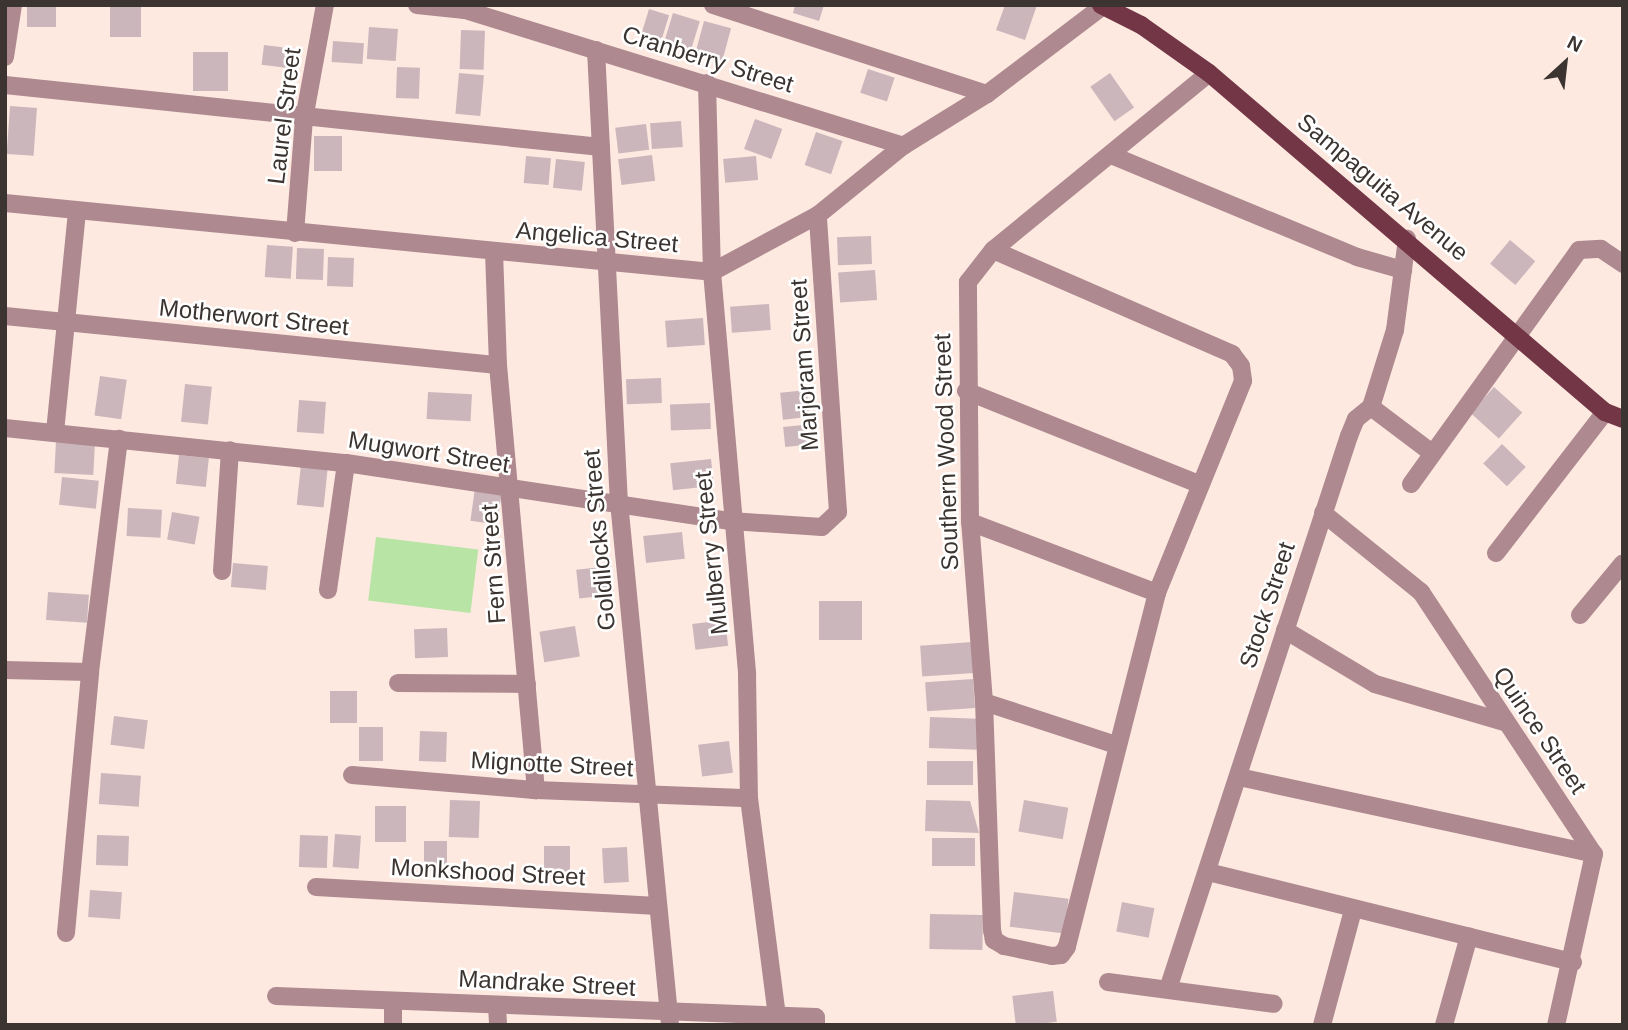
<!DOCTYPE html>
<html>
<head>
<meta charset="utf-8">
<style>
  body { margin:0 }
  #map { position:relative; width:1628px; height:1030px; overflow:hidden; background:#fde9e0; font-family:Arial,sans-serif }
  div>[style] { position:absolute }
  .green>* { inset:0; background:#b8e4a6; transform-origin:0 0 }
  .building>* { inset:0; background:#cbb6bc; transform-origin:0 0 }
  .minor>* { height:18px; margin:-9px; padding:0 9px; transform-origin:9px; border-radius:9px; background:#ae8990 }
  .major>* { height:18px; margin:-9px; padding:0 9px; transform-origin:9px; border-radius:9px; background:#733646 }
  span { translate:-50% -50%; white-space:nowrap; text-align:center; line-height:1.15; -webkit-text-stroke:5px #fff; paint-order:stroke }
  .street-label { font-size:24px; color:#3b3430 }
  .frame { position:absolute; inset:0; border:7px solid #3b3430; pointer-events:none }
  .north { position:absolute; left:1530px; top:28px; width:70px; height:70px; -webkit-text-stroke:5px #fff; paint-order:stroke; rotate:27deg; font-size:19px; font-weight:700; line-height:28px; text-align:center; color:#3b3430 }
  .north::after { content:''; display:block; margin:auto; width:24px; height:32px; background:#3b3430; clip-path:polygon(50% 0,100% 100%,50% 72%,0 100%) }
</style>
</head>
<body>
<div id="map">
  <div class="green">
    <div style="left:376px;top:537px;width:103px;height:64px;rotate:7deg"></div>
  </div>
  <div class="building">
    <div style="left:27px;top:5px;width:29px;height:22px"></div>
    <div style="left:110px;top:5px;width:31px;height:32px"></div>
    <div style="clip-path:polygon(795px 5px,824px 5px,819px 21px,793px 13px)"></div>
    <div style="clip-path:polygon(1005px 5px,1037px 5px,1025px 40px,996px 30px)"></div>
    <div style="left:649px;top:9px;width:21px;height:25px;rotate:17deg"></div>
    <div style="left:673px;top:13px;width:28px;height:31px;rotate:17deg"></div>
    <div style="left:704px;top:21px;width:28px;height:34px;rotate:15deg"></div>
    <div style="left:369px;top:27px;width:29px;height:32px;rotate:4deg"></div>
    <div style="left:461px;top:30px;width:24px;height:39px;rotate:2deg"></div>
    <div style="left:333px;top:41px;width:31px;height:21px;rotate:4deg"></div>
    <div style="left:264px;top:45px;width:35px;height:20px;rotate:7deg"></div>
    <div style="left:193px;top:52px;width:35px;height:39px"></div>
    <div style="left:397px;top:67px;width:23px;height:31px;rotate:2deg"></div>
    <div style="left:868px;top:69px;width:28px;height:25px;rotate:18deg"></div>
    <div style="left:459px;top:73px;width:25px;height:41px;rotate:5deg"></div>
    <div style="left:1110px;top:73px;width:42px;height:24px;rotate:55deg"></div>
    <div style="left:10px;top:106px;width:27px;height:48px;rotate:4deg"></div>
    <div style="left:755px;top:119px;width:29px;height:32px;rotate:20deg"></div>
    <div style="left:681px;top:121px;width:26px;height:31px;rotate:86deg"></div>
    <div style="left:646px;top:124px;width:26px;height:31px;rotate:83deg"></div>
    <div style="left:816px;top:132px;width:28px;height:35px;rotate:19deg"></div>
    <div style="left:314px;top:136px;width:28px;height:35px"></div>
    <div style="left:652px;top:155px;width:26px;height:34px;rotate:83deg"></div>
    <div style="left:526px;top:156px;width:25px;height:27px;rotate:5deg"></div>
    <div style="left:756px;top:156px;width:24px;height:33px;rotate:85deg"></div>
    <div style="left:556px;top:159px;width:29px;height:29px;rotate:6deg"></div>
    <div style="left:871px;top:236px;width:28px;height:34px;rotate:88deg"></div>
    <div style="left:1510px;top:240px;width:33px;height:31px;rotate:40deg"></div>
    <div style="left:267px;top:245px;width:26px;height:32px;rotate:4deg"></div>
    <div style="left:297px;top:248px;width:27px;height:31px;rotate:2deg"></div>
    <div style="left:328px;top:257px;width:26px;height:29px;rotate:2deg"></div>
    <div style="left:875px;top:270px;width:30px;height:37px;rotate:86deg"></div>
    <div style="left:769px;top:304px;width:26px;height:39px;rotate:86deg"></div>
    <div style="left:703px;top:318px;width:27px;height:38px;rotate:86deg"></div>
    <div style="left:100px;top:376px;width:27px;height:40px;rotate:8deg"></div>
    <div style="left:661px;top:378px;width:25px;height:35px;rotate:88deg"></div>
    <div style="left:185px;top:384px;width:27px;height:38px;rotate:6deg"></div>
    <div style="left:1494px;top:387px;width:38px;height:35px;rotate:42deg"></div>
    <div style="left:807px;top:390px;width:27px;height:27px;rotate:84deg"></div>
    <div style="left:428px;top:392px;width:44px;height:27px;rotate:3deg"></div>
    <div style="left:299px;top:400px;width:27px;height:32px;rotate:4deg"></div>
    <div style="left:710px;top:403px;width:26px;height:40px;rotate:88deg"></div>
    <div style="left:812px;top:424px;width:20px;height:29px;rotate:84deg"></div>
    <div style="left:56px;top:441px;width:39px;height:32px;rotate:3deg"></div>
    <div style="left:1502px;top:444px;width:33px;height:27px;rotate:44deg"></div>
    <div style="left:179px;top:455px;width:30px;height:29px;rotate:6deg"></div>
    <div style="left:711px;top:459px;width:27px;height:41px;rotate:84deg"></div>
    <div style="left:301px;top:464px;width:27px;height:41px;rotate:6deg"></div>
    <div style="left:62px;top:477px;width:37px;height:28px;rotate:6deg"></div>
    <div style="left:475px;top:488px;width:27px;height:33px;rotate:8deg"></div>
    <div style="left:128px;top:508px;width:34px;height:28px;rotate:3deg"></div>
    <div style="left:172px;top:512px;width:28px;height:28px;rotate:10deg"></div>
    <div style="left:682px;top:532px;width:27px;height:39px;rotate:84deg"></div>
    <div style="left:233px;top:563px;width:35px;height:24px;rotate:5deg"></div>
    <div style="left:611px;top:566px;width:29px;height:35px;rotate:84deg"></div>
    <div style="left:48px;top:592px;width:41px;height:28px;rotate:4deg"></div>
    <div style="left:819px;top:601px;width:43px;height:39px"></div>
    <div style="left:725px;top:620px;width:26px;height:33px;rotate:83deg"></div>
    <div style="left:575px;top:626px;width:31px;height:36px;rotate:81deg"></div>
    <div style="left:447px;top:628px;width:29px;height:33px;rotate:88deg"></div>
    <div style="left:972px;top:642px;width:31px;height:52px;rotate:86deg"></div>
    <div style="left:973px;top:679px;width:29px;height:48px;rotate:86deg"></div>
    <div style="left:330px;top:691px;width:27px;height:32px"></div>
    <div style="left:114px;top:716px;width:34px;height:29px;rotate:7deg"></div>
    <div style="left:930px;top:717px;width:48px;height:31px;rotate:2deg"></div>
    <div style="left:359px;top:727px;width:24px;height:34px"></div>
    <div style="left:420px;top:731px;width:27px;height:30px;rotate:2deg"></div>
    <div style="left:729px;top:741px;width:32px;height:31px;rotate:83deg"></div>
    <div style="left:927px;top:761px;width:46px;height:24px"></div>
    <div style="left:101px;top:773px;width:40px;height:31px;rotate:4deg"></div>
    <div style="left:450px;top:800px;width:30px;height:37px;rotate:2deg"></div>
    <div style="clip-path:polygon(926px 800px,970px 801px,979px 833px,925px 831px)"></div>
    <div style="left:1024px;top:800px;width:45px;height:32px;rotate:10deg"></div>
    <div style="left:375px;top:806px;width:31px;height:36px"></div>
    <div style="left:335px;top:834px;width:26px;height:33px;rotate:4deg"></div>
    <div style="left:97px;top:835px;width:32px;height:30px;rotate:2deg"></div>
    <div style="left:300px;top:835px;width:28px;height:32px;rotate:2deg"></div>
    <div style="left:975px;top:838px;width:28px;height:43px;rotate:90deg"></div>
    <div style="left:424px;top:841px;width:23px;height:28px"></div>
    <div style="left:544px;top:846px;width:26px;height:30px"></div>
    <div style="left:627px;top:847px;width:35px;height:25px;rotate:87deg"></div>
    <div style="left:90px;top:890px;width:32px;height:27px;rotate:4deg"></div>
    <div style="left:1014px;top:892px;width:55px;height:35px;rotate:7deg"></div>
    <div style="left:1122px;top:902px;width:33px;height:30px;rotate:11deg"></div>
    <div style="left:930px;top:914px;width:53px;height:35px;rotate:1deg"></div>
    <div style="left:1053px;top:991px;width:31px;height:41px;rotate:83deg"></div>
  </div>
  <div class="minor">
    <div style="left:417px;top:5px;width:48px;rotate:5.9deg"></div>
    <div style="left:465px;top:10px;width:459px;rotate:17.2deg"></div>
    <div style="left:713px;top:5px;width:288px;rotate:18deg"></div>
    <div style="left:596px;top:50px;width:453px;rotate:87.1deg"></div>
    <div style="left:619px;top:502px;width:525px;rotate:84.43deg"></div>
    <div style="left:5px;top:57px;width:53px;rotate:-81.3deg"></div>
    <div style="left:707px;top:83px;width:189px;rotate:88.5deg"></div>
    <div style="left:712px;top:272px;width:404px;rotate:85deg"></div>
    <div style="left:747px;top:674px;width:124px;rotate:89.1deg"></div>
    <div style="left:749px;top:798px;width:220px;rotate:82.7deg"></div>
    <div style="left:5px;top:85px;width:599px;rotate:5.94deg"></div>
    <div style="left:1111px;top:155px;width:266px;rotate:22.5deg"></div>
    <div style="left:1357px;top:257px;width:48px;rotate:15.8deg"></div>
    <div style="left:5px;top:203px;width:710px;rotate:5.57deg"></div>
    <div style="left:712px;top:272px;width:120px;rotate:-28.3deg"></div>
    <div style="left:818px;top:215px;width:109px;rotate:-39.1deg"></div>
    <div style="left:903px;top:146px;width:99px;rotate:-31.8deg"></div>
    <div style="left:987px;top:94px;width:146px;rotate:-37.2deg"></div>
    <div style="left:295px;top:233px;width:114px;rotate:-85.5deg"></div>
    <div style="left:304px;top:119px;width:116px;rotate:-79.6deg"></div>
    <div style="left:993px;top:250px;width:261px;rotate:23.5deg"></div>
    <div style="left:1232px;top:354px;width:15px;rotate:53deg"></div>
    <div style="left:1241px;top:366px;width:15px;rotate:82deg"></div>
    <div style="left:1243px;top:381px;width:229px;rotate:112.1deg"></div>
    <div style="left:1157px;top:593px;width:365px;rotate:104.3deg"></div>
    <div style="left:1067px;top:947px;width:10px;rotate:127deg"></div>
    <div style="left:1061px;top:955px;width:9px;rotate:174deg"></div>
    <div style="left:1052px;top:956px;width:49px;rotate:-168.2deg"></div>
    <div style="left:1004px;top:946px;width:12px;rotate:-149deg"></div>
    <div style="left:994px;top:940px;width:10px;rotate:-101deg"></div>
    <div style="left:992px;top:930px;width:228px;rotate:-92deg"></div>
    <div style="left:984px;top:702px;width:181px;rotate:-94.4deg"></div>
    <div style="left:970px;top:522px;width:240px;rotate:-90.5deg"></div>
    <div style="left:968px;top:282px;width:41px;rotate:-52deg"></div>
    <div style="left:993px;top:250px;width:279px;rotate:-39.3deg"></div>
    <div style="left:494px;top:251px;width:114px;rotate:88deg"></div>
    <div style="left:498px;top:365px;width:427px;rotate:84.9deg"></div>
    <div style="left:5px;top:316px;width:495px;rotate:5.7deg"></div>
    <div style="left:966px;top:391px;width:251px;rotate:21.8deg"></div>
    <div style="left:1371px;top:407px;width:76px;rotate:37deg"></div>
    <div style="left:5px;top:428px;width:343px;rotate:5.9deg"></div>
    <div style="left:346px;top:463px;width:389px;rotate:8.6deg"></div>
    <div style="left:731px;top:521px;width:91px;rotate:3.8deg"></div>
    <div style="left:822px;top:527px;width:22px;rotate:-43deg"></div>
    <div style="left:838px;top:512px;width:298px;rotate:-93.9deg"></div>
    <div style="left:55px;top:432px;width:221px;rotate:-84.3deg"></div>
    <div style="left:1411px;top:484px;width:288px;rotate:-54.3deg"></div>
    <div style="left:1579px;top:250px;width:22px;rotate:-3deg"></div>
    <div style="left:1601px;top:249px;width:27px;rotate:34deg"></div>
    <div style="left:1323px;top:513px;width:126px;rotate:38.9deg"></div>
    <div style="left:1421px;top:592px;width:314px;rotate:56.6deg"></div>
    <div style="left:1594px;top:854px;width:175px;rotate:102.5deg"></div>
    <div style="left:970px;top:522px;width:200px;rotate:20.8deg"></div>
    <div style="left:1496px;top:553px;width:178px;rotate:-52.3deg"></div>
    <div style="left:222px;top:571px;width:121px;rotate:-86.2deg"></div>
    <div style="left:328px;top:590px;width:128px;rotate:-81.9deg"></div>
    <div style="left:1580px;top:615px;width:67px;rotate:-50.4deg"></div>
    <div style="left:1285px;top:630px;width:105px;rotate:31deg"></div>
    <div style="left:1375px;top:684px;width:134px;rotate:16.4deg"></div>
    <div style="left:5px;top:670px;width:85px;rotate:1.3deg"></div>
    <div style="left:398px;top:683px;width:129px;rotate:0.4deg"></div>
    <div style="left:984px;top:702px;width:139px;rotate:18deg"></div>
    <div style="left:352px;top:775px;width:185px;rotate:4.7deg"></div>
    <div style="left:536px;top:790px;width:213px;rotate:2.2deg"></div>
    <div style="left:1239px;top:777px;width:363px;rotate:12.2deg"></div>
    <div style="left:1208px;top:872px;width:376px;rotate:13.9deg"></div>
    <div style="left:316px;top:887px;width:342px;rotate:3.2deg"></div>
    <div style="left:66px;top:933px;width:262px;rotate:-84.7deg"></div>
    <div style="left:90px;top:672px;width:235px;rotate:-82.9deg"></div>
    <div style="left:1108px;top:982px;width:167px;rotate:7.5deg"></div>
    <div style="left:1168px;top:989px;width:582px;rotate:-71.88deg"></div>
    <div style="left:1349px;top:436px;width:18px;rotate:-68deg"></div>
    <div style="left:1356px;top:419px;width:19px;rotate:-39deg"></div>
    <div style="left:1371px;top:407px;width:81px;rotate:-72.7deg"></div>
    <div style="left:1395px;top:330px;width:92px;rotate:-82.5deg"></div>
    <div style="left:276px;top:996px;width:540px;rotate:2.23deg"></div>
    <div style="left:816px;top:1017px;width:8px;rotate:90deg"></div>
    <div style="left:497px;top:1005px;width:20px;rotate:87deg"></div>
    <div style="left:393px;top:1025px;width:23px;rotate:-90deg"></div>
    <div style="left:1322px;top:1025px;width:119px;rotate:-74.9deg"></div>
    <div style="left:1444px;top:1025px;width:92px;rotate:-74.3deg"></div>
  </div>
  <div class="major">
    <div style="left:1101px;top:5px;width:45px;rotate:26.6deg"></div>
    <div style="left:1141px;top:25px;width:83px;rotate:35.2deg"></div>
    <div style="left:1209px;top:73px;width:521px;rotate:40.57deg"></div>
    <div style="left:1605px;top:412px;width:19px;rotate:21deg"></div>
  </div>
  <div class="street-label">
    <span style="left:708px;top:59px;rotate:17deg">Cranberry Street</span>
    <span style="left:284px;top:116px;rotate:-83deg">Laurel Street</span>
    <span style="left:1383px;top:187px;rotate:40deg">Sampaguita Avenue</span>
    <span style="left:597px;top:237px;rotate:5deg">Angelica Street</span>
    <span style="left:254px;top:317px;rotate:6deg">Motherwort Street</span>
    <span style="left:804px;top:365px;rotate:-94deg">Marjoram Street</span>
    <span style="left:429px;top:452px;rotate:9deg">Mugwort Street</span>
    <span style="left:946px;top:452px;rotate:-92deg">Southern Wood Street</span>
    <span style="left:599px;top:540px;rotate:-95deg">Goldilocks Street</span>
    <span style="left:711px;top:553px;rotate:-96deg">Mulberry Street</span>
    <span style="left:493px;top:564px;rotate:-94deg">Fern Street</span>
    <span style="left:1267px;top:605px;rotate:-72deg">Stock Street</span>
    <span style="left:1540px;top:730px;rotate:56deg">Quince Street</span>
    <span style="left:552px;top:764px;rotate:3deg">Mignotte Street</span>
    <span style="left:488px;top:872px;rotate:3deg">Monkshood Street</span>
    <span style="left:547px;top:983px;rotate:3deg">Mandrake Street</span>
  </div>
  <div class="frame"></div>
  <div class="north">N</div>
</div>
</body>
</html>
